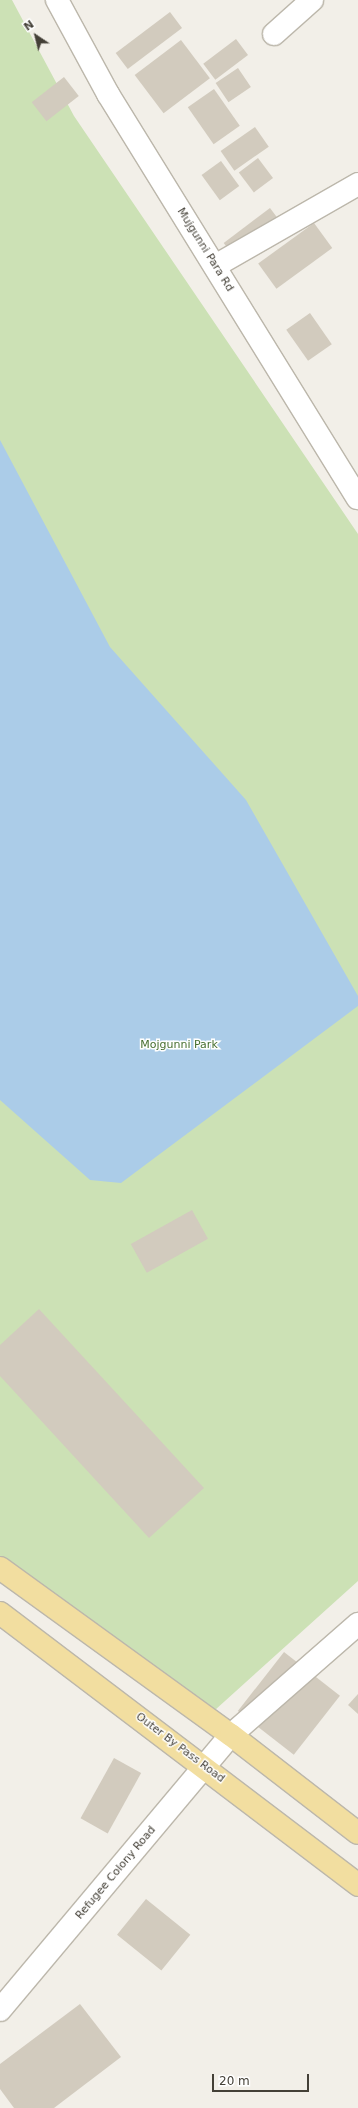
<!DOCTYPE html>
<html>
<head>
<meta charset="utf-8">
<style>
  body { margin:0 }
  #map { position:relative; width:358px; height:2108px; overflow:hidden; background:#f2efe8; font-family:"DejaVu Sans",sans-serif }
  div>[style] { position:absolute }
  .green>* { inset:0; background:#cce1b5 }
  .water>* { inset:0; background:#abcce8 }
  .building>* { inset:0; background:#d2cbbe; transform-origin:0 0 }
  .roads { filter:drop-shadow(1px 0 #bcb7ab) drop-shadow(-1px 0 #bcb7ab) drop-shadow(0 1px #bcb7ab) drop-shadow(0 -1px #bcb7ab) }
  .street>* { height:22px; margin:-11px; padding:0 11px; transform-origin:11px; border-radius:11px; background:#fff }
  .primary>* { height:22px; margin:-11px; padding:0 11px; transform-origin:11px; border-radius:11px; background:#f2dea0 }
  span { translate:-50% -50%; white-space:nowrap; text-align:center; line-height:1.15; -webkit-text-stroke:3px #fff; paint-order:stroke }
  .street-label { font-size:11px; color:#444037 }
  .park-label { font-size:11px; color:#466f31 }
  .north { position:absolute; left:16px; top:16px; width:40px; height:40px; -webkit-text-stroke:3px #fff; paint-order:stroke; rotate:325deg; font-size:11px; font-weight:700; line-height:16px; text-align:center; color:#444037 }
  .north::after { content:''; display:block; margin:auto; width:14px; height:18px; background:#444037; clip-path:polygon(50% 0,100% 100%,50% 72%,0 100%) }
  .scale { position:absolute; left:212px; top:2074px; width:97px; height:18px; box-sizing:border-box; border:2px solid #444037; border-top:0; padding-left:5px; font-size:12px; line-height:14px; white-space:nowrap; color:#444037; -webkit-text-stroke:3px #fff; paint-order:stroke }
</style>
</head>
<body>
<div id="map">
  <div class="green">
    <div style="clip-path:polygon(0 0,12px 0,74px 116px,358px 534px,358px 1581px,215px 1710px,0 1556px)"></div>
  </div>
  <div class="water">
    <div style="clip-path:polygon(0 440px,110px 647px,246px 800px,358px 996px,358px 1006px,121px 1183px,90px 1180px,0 1100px)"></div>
  </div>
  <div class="building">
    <div style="left:170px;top:12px;width:20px;height:68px;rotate:53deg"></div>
    <div style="left:236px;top:39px;width:20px;height:41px;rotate:53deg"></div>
    <div style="left:181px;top:40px;width:48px;height:58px;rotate:53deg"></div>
    <div style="left:238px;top:68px;width:23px;height:27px;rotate:56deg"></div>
    <div style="left:64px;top:77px;width:24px;height:41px;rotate:52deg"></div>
    <div style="left:214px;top:89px;width:45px;height:32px;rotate:55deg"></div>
    <div style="left:255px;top:127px;width:24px;height:42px;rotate:55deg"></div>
    <div style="left:258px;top:158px;width:25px;height:24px;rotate:53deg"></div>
    <div style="left:221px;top:161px;width:31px;height:24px;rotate:54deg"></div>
    <div style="left:270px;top:208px;width:20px;height:58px;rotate:53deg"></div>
    <div style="left:314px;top:223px;width:31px;height:69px;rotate:54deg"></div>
    <div style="left:310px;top:313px;width:38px;height:29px;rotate:55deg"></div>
    <div style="left:192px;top:1210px;width:33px;height:70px;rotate:61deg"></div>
    <div style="clip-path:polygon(39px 1309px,204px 1488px,149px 1538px,0 1376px,0 1345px)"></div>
    <div style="left:284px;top:1652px;width:71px;height:75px;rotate:38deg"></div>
    <div style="clip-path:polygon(358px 1694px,358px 1714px,348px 1705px)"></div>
    <div style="left:114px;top:1758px;width:31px;height:69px;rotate:29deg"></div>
    <div style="left:146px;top:1899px;width:57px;height:46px;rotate:39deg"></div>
    <div style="clip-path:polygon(80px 2004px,121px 2057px,54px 2108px,14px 2108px,0 2089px,0 2064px)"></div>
  </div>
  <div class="roads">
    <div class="street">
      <div style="left:57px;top:0;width:107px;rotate:61.5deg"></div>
      <div style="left:108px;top:94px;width:475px;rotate:58.3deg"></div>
      <div style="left:274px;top:34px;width:51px;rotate:-41.8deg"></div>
      <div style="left:215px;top:266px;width:165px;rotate:-29.8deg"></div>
      <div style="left:0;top:2010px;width:359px;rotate:-50deg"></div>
      <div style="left:231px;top:1735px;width:169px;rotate:-41.2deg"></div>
    </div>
    <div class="primary">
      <div style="left:0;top:1568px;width:285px;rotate:35.9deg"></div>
      <div style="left:231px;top:1735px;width:160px;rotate:37.7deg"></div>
      <div style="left:0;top:1613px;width:450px;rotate:37.2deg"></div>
    </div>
  </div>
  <div class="street-label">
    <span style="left:205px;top:250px;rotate:58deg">Mujgunni Para Rd</span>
    <span style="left:180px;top:1748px;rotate:37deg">Outer By Pass Road</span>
    <span style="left:116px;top:1873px;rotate:-50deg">Refugee Colony Road</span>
  </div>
  <div class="park-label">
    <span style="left:179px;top:1045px">Mojgunni Park</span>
  </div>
  <div class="north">N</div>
  <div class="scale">20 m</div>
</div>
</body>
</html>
